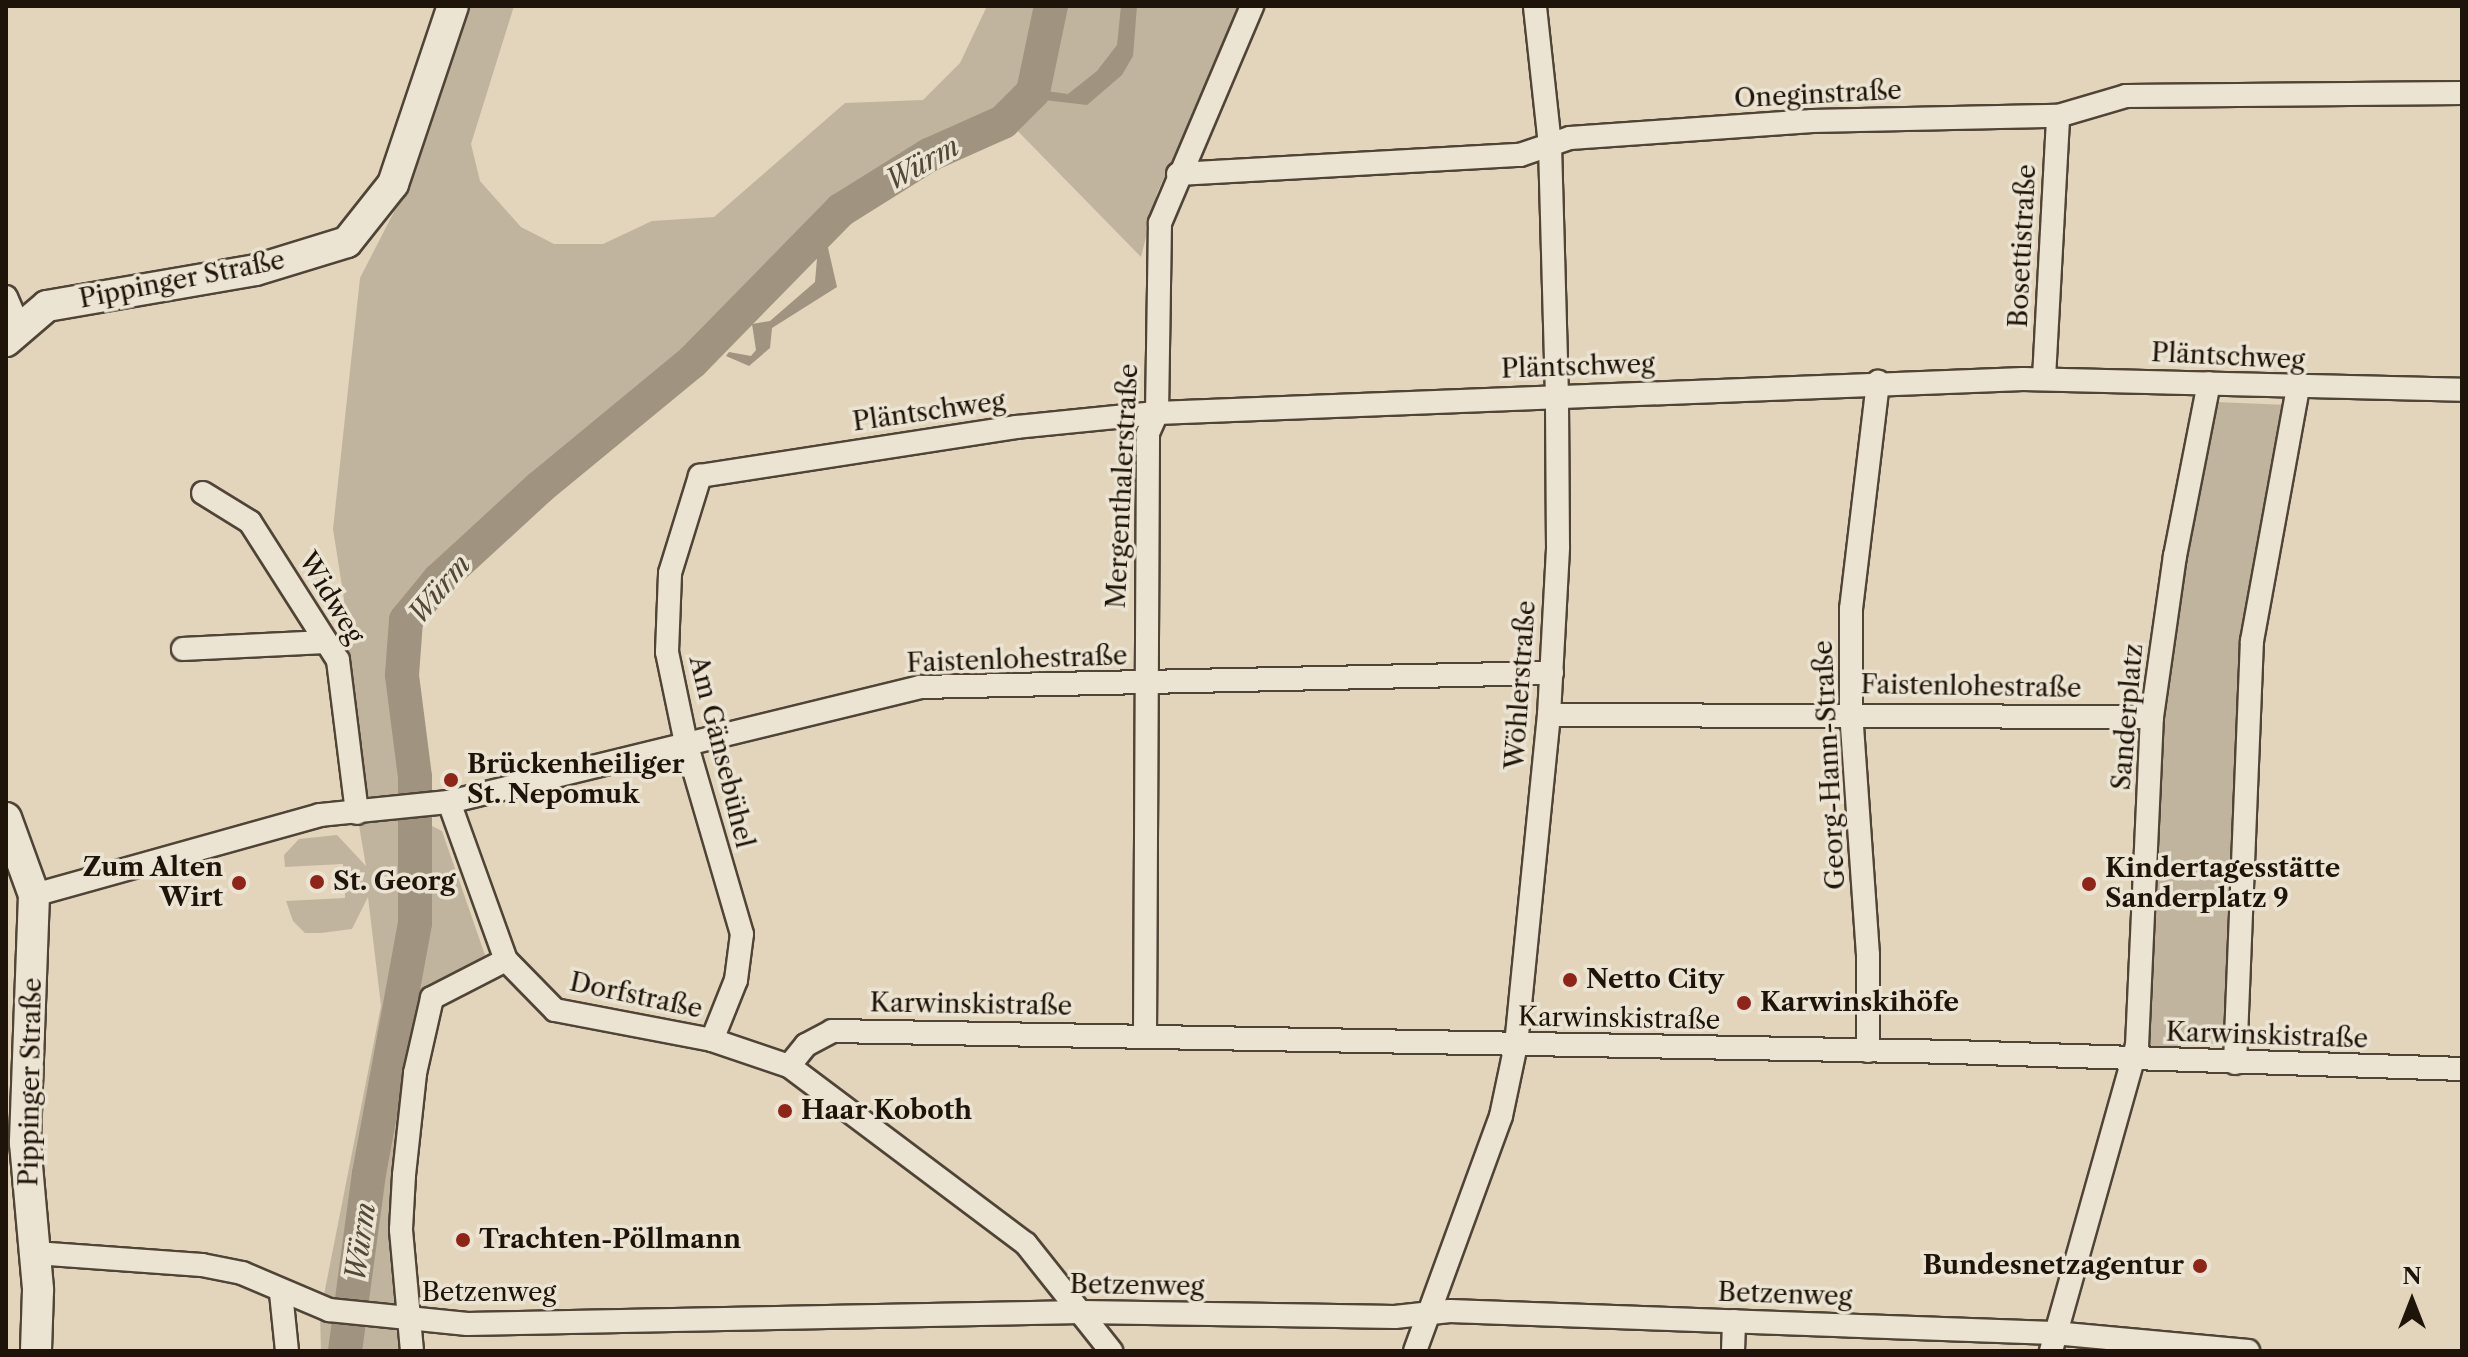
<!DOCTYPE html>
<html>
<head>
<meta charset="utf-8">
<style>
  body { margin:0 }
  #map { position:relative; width:2468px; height:1357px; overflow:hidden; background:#e2d5bc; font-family:"Libre Caslon Text",serif }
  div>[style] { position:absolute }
  .green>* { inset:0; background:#c1b49e }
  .water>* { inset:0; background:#a0937f }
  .river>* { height:34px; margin:-17px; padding:0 17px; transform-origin:17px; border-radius:17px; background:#a0937f }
  .roads { filter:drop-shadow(2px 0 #504436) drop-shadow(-2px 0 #504436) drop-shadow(0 2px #504436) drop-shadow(0 -2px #504436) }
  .minor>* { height:22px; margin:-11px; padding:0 11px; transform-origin:11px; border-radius:11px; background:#ece4d3 }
  .secondary>* { height:30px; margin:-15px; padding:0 15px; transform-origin:15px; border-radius:15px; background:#ece4d3 }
  .dots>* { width:22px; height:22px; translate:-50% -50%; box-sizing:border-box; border:4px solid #ece4d3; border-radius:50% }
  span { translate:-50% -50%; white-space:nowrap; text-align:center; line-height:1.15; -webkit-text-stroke:7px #ece4d3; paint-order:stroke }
  .street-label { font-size:26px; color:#1f1409 }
  .poi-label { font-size:26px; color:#1f1409; font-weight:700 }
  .left { translate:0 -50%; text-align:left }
  .right { translate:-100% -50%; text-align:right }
  .water-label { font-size:28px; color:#534738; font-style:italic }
  .frame { position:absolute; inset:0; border:8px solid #1f1409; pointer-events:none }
  .north { position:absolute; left:2372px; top:1261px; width:80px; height:80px; -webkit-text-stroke:6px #ece4d3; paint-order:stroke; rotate:0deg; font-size:22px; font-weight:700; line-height:32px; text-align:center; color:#1f1409 }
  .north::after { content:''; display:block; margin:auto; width:28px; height:36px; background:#1f1409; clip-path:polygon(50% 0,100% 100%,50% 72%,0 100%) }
</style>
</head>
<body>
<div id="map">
  <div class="green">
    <div style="clip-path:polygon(468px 6px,514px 6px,471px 144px,480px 181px,521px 227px,554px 244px,603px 244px,652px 221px,714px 217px,845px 103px,923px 100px,960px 63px,987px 6px,1244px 6px,1157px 193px,1141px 257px,1009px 122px,937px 154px,837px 214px,724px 333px,555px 488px,442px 578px,401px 673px,428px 824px,442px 831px,485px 955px,417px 1000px,401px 1069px,389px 1230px,400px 1351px,321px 1351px,320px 1315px,381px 1006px,368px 897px,352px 929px,321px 933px,305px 933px,293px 921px,286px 901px,345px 898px,345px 891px,361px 890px,360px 876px,344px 877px,343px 864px,285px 867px,284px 855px,299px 839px,337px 835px,366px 866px,335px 687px,344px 599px,333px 529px,360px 278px,398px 204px)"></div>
    <div style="clip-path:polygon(2216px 402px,2290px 405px,2262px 520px,2245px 628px,2228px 1036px,2220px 1045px,2179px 1038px,2177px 1051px,2155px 1051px,2146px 1038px,2159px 742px,2184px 562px)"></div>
  </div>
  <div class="water">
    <div style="clip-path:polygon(1121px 6px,1137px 6px,1133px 56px,1122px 75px,1087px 105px,1036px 99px,1039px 90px,1068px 94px,1097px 71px,1117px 45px)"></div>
    <div style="clip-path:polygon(826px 239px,837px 287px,772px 328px,770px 348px,749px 366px,726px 356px,729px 352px,751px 356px,756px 350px,752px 324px,770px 321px,815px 282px,818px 247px)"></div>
  </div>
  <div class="river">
    <div style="left:345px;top:1351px;width:179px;rotate:-82.3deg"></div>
    <div style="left:369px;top:1174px;width:255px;rotate:-79.6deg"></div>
    <div style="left:415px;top:923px;width:146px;rotate:-90deg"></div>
    <div style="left:415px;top:777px;width:103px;rotate:-97.3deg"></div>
    <div style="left:402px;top:675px;width:55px;rotate:-85.8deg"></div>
    <div style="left:406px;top:620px;width:52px;rotate:-50.5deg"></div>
    <div style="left:439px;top:580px;width:136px;rotate:-42.6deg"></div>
    <div style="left:539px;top:488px;width:198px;rotate:-39.5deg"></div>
    <div style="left:692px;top:362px;width:213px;rotate:-45.6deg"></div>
    <div style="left:841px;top:210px;width:104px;rotate:-32deg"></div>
    <div style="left:929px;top:155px;width:81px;rotate:-24deg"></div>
    <div style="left:1003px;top:122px;width:42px;rotate:-45deg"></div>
    <div style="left:1033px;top:92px;width:88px;rotate:-78.2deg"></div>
  </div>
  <div class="roads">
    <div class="minor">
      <div style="left:1178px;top:174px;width:343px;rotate:-3.2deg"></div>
      <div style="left:1520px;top:155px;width:53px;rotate:-18.8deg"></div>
      <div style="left:1570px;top:138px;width:243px;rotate:-4deg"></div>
      <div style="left:1812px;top:121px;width:246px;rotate:-1.2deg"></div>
      <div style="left:2058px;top:116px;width:71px;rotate:-16.4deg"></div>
      <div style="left:2126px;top:96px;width:336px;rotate:-0.5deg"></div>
      <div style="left:6px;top:297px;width:33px;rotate:67deg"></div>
      <div style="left:2044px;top:378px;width:262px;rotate:-86.9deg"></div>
      <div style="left:203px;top:493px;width:55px;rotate:31.7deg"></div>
      <div style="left:250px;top:522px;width:164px;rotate:57.5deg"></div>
      <div style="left:338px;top:660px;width:154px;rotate:82.9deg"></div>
      <div style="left:183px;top:649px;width:142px;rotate:-2.8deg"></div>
      <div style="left:1549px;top:715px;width:603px;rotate:0.19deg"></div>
      <div style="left:449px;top:802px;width:168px;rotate:70.2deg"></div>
      <div style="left:506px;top:960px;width:70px;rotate:45.6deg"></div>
      <div style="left:555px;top:1010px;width:160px;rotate:10.8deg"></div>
      <div style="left:712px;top:1040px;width:81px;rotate:18.7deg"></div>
      <div style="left:789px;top:1066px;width:296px;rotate:36.9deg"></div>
      <div style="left:1026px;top:1244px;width:137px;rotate:51.5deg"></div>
      <div style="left:34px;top:895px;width:297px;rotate:-15.6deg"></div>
      <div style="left:320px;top:815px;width:130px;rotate:-5.8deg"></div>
      <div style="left:449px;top:802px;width:485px;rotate:-13.7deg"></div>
      <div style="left:920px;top:687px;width:632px;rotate:-1.27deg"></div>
      <div style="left:1145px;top:1035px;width:602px;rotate:-89.71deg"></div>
      <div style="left:1148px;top:433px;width:22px;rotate:-66deg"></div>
      <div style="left:1157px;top:413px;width:190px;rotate:-89.1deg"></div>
      <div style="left:1160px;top:223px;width:236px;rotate:-67deg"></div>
      <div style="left:712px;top:1040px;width:65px;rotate:-68.2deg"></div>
      <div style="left:736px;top:980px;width:46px;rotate:-82.6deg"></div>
      <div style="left:742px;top:934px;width:199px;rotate:-106.3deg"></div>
      <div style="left:686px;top:743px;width:93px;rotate:-101.8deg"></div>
      <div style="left:667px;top:652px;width:79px;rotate:-87.8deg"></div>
      <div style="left:670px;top:573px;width:102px;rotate:-72.8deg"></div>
      <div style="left:700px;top:476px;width:320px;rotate:-8.8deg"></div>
      <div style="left:1016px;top:427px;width:142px;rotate:-5.7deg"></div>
      <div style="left:1157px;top:413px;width:867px;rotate:-2.25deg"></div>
      <div style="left:2023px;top:379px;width:439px;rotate:1.4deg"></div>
      <div style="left:1868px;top:1051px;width:96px;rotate:-90deg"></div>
      <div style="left:1868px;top:955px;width:243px;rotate:-94deg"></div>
      <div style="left:1851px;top:713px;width:104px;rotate:-90deg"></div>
      <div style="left:1851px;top:609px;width:229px;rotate:-83.2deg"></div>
      <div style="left:2235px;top:1063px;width:422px;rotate:-87.7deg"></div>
      <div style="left:2252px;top:641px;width:256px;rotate:-79.7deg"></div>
      <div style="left:789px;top:1066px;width:27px;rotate:-51deg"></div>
      <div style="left:806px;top:1045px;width:30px;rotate:-28deg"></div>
      <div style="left:832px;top:1031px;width:1121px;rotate:1.07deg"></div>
      <div style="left:1953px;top:1052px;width:509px;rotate:1.91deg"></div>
      <div style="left:35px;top:1253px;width:167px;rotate:4.1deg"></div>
      <div style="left:202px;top:1265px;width:41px;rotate:11.3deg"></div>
      <div style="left:242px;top:1273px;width:95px;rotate:23deg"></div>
      <div style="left:329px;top:1310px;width:139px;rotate:5.8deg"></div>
      <div style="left:467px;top:1324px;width:615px;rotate:-1.12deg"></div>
      <div style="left:1082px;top:1312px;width:313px;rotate:0.9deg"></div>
      <div style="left:1395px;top:1317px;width:55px;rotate:-6.2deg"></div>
      <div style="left:1450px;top:1311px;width:604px;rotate:2.09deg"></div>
      <div style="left:2054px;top:1333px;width:195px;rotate:5.3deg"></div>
      <div style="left:281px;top:1293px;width:58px;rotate:84.1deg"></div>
      <div style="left:412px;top:1351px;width:122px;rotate:-95.2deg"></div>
      <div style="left:401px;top:1229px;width:54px;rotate:-86.8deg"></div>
      <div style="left:404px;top:1175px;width:103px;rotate:-83.8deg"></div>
      <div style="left:415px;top:1073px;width:77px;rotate:-77.2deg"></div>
      <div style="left:432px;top:998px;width:83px;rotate:-27.2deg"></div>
      <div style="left:1415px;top:1351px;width:250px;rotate:-69.9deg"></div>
      <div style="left:1501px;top:1116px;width:73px;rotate:-78.1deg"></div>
      <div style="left:1516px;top:1045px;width:332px;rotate:-84.3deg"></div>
      <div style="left:1549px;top:715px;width:168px;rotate:-86.9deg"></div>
      <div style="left:1558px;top:547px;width:151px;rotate:-90.4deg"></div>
      <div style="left:1557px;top:396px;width:251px;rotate:-91.6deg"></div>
      <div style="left:1550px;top:145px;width:140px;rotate:-96.2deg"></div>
      <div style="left:1733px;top:1351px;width:30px;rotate:-88deg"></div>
      <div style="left:2051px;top:1351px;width:317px;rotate:-74.3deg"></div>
      <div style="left:2137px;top:1046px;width:329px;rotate:-87.4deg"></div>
      <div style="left:2152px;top:717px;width:163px;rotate:-81.9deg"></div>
      <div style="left:2175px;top:556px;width:176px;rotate:-78.9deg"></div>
    </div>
    <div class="secondary">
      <div style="left:6px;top:341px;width:54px;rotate:-40.5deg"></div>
      <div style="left:47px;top:306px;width:212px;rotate:-9.8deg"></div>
      <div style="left:256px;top:270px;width:95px;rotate:-17.1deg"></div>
      <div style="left:347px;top:242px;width:74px;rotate:-51.6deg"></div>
      <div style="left:393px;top:184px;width:188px;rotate:-71.4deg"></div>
      <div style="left:6px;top:818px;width:82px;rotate:70deg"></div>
      <div style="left:34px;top:895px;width:248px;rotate:92.1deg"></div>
      <div style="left:25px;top:1143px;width:148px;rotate:84.9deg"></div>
      <div style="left:38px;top:1290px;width:61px;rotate:91.9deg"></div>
    </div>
  </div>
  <div class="dots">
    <div style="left:451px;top:780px;background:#8f2418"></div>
    <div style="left:317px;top:882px;background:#8f2418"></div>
    <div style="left:239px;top:883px;background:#8f2418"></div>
    <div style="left:2089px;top:884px;background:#8f2418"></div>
    <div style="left:1570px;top:980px;background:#8f2418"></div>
    <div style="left:1744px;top:1003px;background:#8f2418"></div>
    <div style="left:785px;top:1111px;background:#8f2418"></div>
    <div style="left:463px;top:1240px;background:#8f2418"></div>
    <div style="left:2200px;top:1266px;background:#8f2418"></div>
  </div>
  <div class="street-label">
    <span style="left:1818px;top:95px;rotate:-3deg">Oneginstraße</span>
    <span style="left:2023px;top:246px;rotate:-87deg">Bosettistraße</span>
    <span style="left:182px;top:280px;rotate:-11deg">Pippinger Straße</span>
    <span style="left:2228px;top:357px;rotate:3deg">Pläntschweg</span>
    <span style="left:1578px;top:367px;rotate:-2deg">Pläntschweg</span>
    <span style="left:929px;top:412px;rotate:-8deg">Pläntschweg</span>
    <span style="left:1123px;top:486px;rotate:-87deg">Mergenthalerstraße</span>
    <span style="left:331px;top:598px;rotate:59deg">Widweg</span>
    <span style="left:1017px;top:660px;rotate:-2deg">Faistenlohestraße</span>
    <span style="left:1521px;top:685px;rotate:-86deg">Wöhlerstraße</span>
    <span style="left:1971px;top:687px;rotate:1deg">Faistenlohestraße</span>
    <span style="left:2128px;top:717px;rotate:-85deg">Sanderplatz</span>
    <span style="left:721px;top:752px;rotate:76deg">Am Gänsebühel</span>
    <span style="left:1830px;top:765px;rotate:-93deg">Georg-Hann-Straße</span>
    <span style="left:636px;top:996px;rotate:12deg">Dorfstraße</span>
    <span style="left:971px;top:1005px;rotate:1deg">Karwinskistraße</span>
    <span style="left:1619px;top:1019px;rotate:1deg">Karwinskistraße</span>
    <span style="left:2267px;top:1036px;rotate:2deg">Karwinskistraße</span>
    <span style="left:31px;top:1082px;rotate:-89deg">Pippinger Straße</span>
    <span style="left:1137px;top:1286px;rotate:1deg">Betzenweg</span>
    <span style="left:489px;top:1293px">Betzenweg</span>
    <span style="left:1785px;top:1295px;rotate:2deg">Betzenweg</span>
  </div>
  <div class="poi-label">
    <span class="left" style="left:467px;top:780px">Brückenheiliger<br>St. Nepomuk</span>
    <span class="right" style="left:223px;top:883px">Zum Alten<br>Wirt</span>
    <span class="left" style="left:2105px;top:884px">Kindertagesstätte<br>Sanderplatz 9</span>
    <span class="left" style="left:333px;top:882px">St. Georg</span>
    <span class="left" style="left:1586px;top:980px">Netto City</span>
    <span class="left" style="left:1760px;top:1003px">Karwinskihöfe</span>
    <span class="left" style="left:801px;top:1111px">Haar Koboth</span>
    <span class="left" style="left:479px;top:1240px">Trachten-Pöllmann</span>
    <span class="right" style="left:2184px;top:1266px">Bundesnetzagentur</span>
  </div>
  <div class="water-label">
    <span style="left:922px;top:163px;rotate:-29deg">Würm</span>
    <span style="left:439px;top:589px;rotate:-50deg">Würm</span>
    <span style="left:360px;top:1242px;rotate:-82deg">Würm</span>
  </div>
  <div class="frame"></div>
  <div class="north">N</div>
</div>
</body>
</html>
